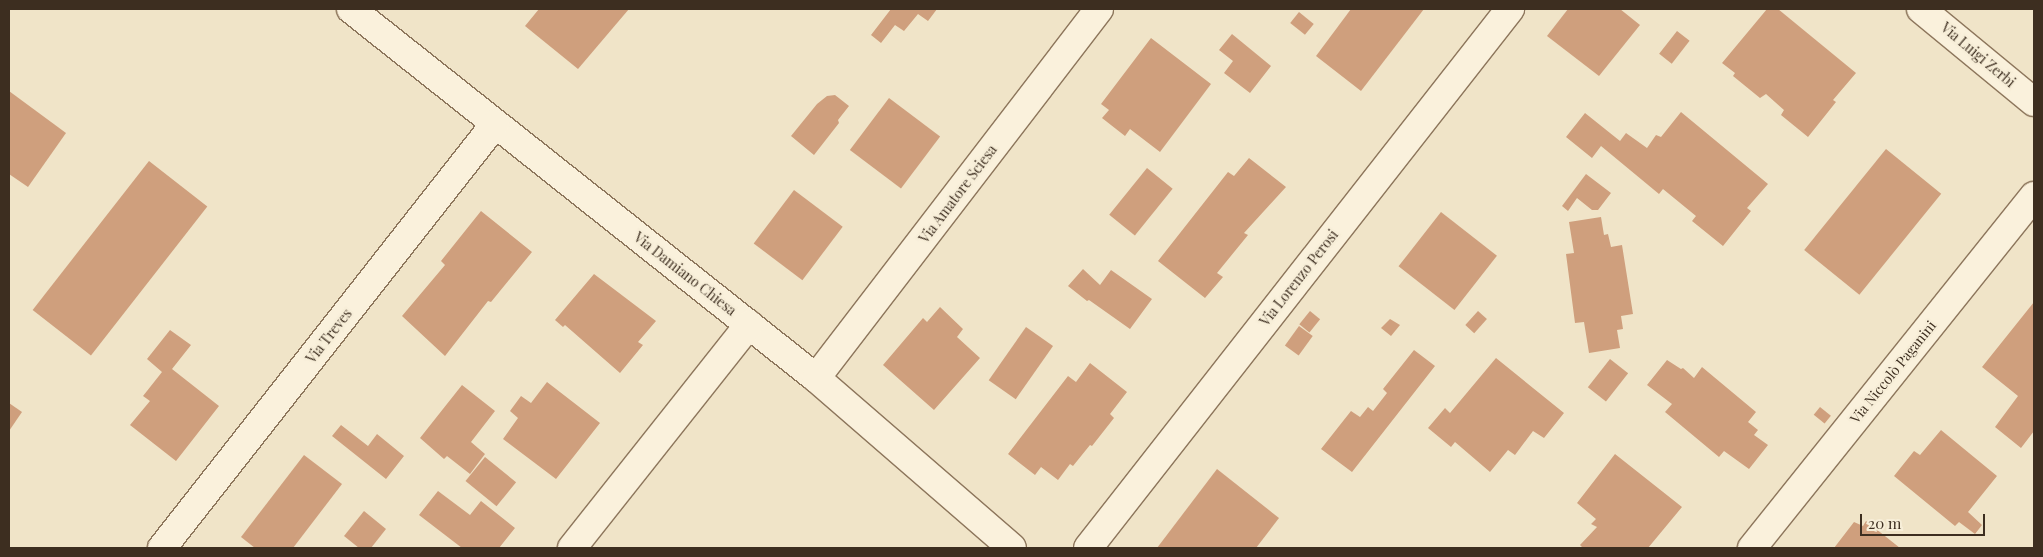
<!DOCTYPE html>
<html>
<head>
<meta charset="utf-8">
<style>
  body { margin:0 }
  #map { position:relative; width:2043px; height:557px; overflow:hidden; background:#f0e4c8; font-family:"Playfair Display",serif }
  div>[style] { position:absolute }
  .building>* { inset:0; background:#cf9f7d; transform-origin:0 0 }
  .roads { filter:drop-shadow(1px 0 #8d765c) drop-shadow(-1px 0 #8d765c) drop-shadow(0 1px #8d765c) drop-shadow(0 -1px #8d765c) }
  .minor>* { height:28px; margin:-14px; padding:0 14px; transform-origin:14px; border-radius:14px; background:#faf1dc }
  .tertiary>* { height:28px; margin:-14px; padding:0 14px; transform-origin:14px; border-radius:14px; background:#faf1dc }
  span { translate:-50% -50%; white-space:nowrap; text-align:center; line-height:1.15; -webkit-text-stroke:4.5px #f7eed8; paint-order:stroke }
  .street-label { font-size:14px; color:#3d2e20 }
  .frame { position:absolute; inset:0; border:10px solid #3d2e20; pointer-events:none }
  .scale { position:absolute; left:1860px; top:514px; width:125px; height:22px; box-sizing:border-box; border:2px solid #3d2e20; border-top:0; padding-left:6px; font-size:15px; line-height:18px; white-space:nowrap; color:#3d2e20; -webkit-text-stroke:4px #f7eed8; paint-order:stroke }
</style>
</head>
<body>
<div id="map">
  <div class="building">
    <div style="clip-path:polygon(539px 9px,629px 9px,578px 69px,525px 26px)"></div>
    <div style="clip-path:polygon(891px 9px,937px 9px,928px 21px,918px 14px,904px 31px,895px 25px,881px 43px,871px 35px)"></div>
    <div style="clip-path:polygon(1351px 9px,1424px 9px,1361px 91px,1316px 56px)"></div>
    <div style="clip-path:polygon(1568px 9px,1620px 9px,1640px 25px,1599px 76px,1547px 36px)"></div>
    <div style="clip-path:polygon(1767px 9px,1778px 9px,1856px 73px,1833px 100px,1836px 102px,1808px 137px,1781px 115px,1784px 110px,1766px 94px,1760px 98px,1733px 76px,1735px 73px,1722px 63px)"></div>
    <div style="left:1299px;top:12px;width:19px;height:14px;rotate:39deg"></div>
    <div style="left:1677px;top:31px;width:16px;height:29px;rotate:38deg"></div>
    <div style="clip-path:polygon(1232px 34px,1271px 66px,1250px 93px,1224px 73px,1233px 61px,1219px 50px)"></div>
    <div style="clip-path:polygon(1151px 38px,1211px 84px,1160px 152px,1130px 129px,1125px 136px,1102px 118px,1109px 110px,1101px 104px)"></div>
    <div style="clip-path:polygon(9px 91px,66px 133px,28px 187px,9px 174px)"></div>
    <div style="clip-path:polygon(835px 95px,849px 106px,838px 120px,839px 123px,814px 155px,791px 136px,817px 104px,827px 96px)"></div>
    <div style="left:889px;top:98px;width:64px;height:65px;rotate:37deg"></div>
    <div style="clip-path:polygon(1681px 112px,1768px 184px,1747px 208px,1751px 211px,1723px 246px,1692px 221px,1696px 216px,1663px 189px,1659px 194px,1601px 146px,1592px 158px,1566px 137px,1585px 113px,1620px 141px,1626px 133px,1647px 148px,1656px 135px,1661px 137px)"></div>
    <div style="left:1886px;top:149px;width:71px;height:130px;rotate:39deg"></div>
    <div style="clip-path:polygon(1249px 158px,1286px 187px,1244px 233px,1248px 235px,1217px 273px,1223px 277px,1205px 298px,1158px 261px,1228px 172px,1234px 176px)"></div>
    <div style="left:149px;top:161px;width:74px;height:189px;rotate:38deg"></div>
    <div style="left:1147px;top:168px;width:33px;height:60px;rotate:39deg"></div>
    <div style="clip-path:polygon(1586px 174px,1611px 193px,1598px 210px,1592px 210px,1577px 198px,1568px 211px,1562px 206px)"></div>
    <div style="left:794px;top:190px;width:61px;height:67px;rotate:37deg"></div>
    <div style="clip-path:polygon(481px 211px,532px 252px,491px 302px,488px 301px,445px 356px,402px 316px,445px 265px,441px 261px)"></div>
    <div style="left:1441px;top:212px;width:71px;height:69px;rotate:38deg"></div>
    <div style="clip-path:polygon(1601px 217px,1604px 235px,1608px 234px,1611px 247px,1622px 245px,1633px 314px,1621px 316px,1623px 329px,1617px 330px,1620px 348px,1589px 353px,1584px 322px,1575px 323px,1566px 254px,1574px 253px,1569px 222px)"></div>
    <div style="clip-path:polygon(1083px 269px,1100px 285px,1111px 270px,1152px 299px,1130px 329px,1089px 300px,1087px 301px,1068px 286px)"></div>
    <div style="clip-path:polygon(594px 274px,656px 321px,638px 342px,643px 345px,620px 373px,565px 325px,563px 327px,555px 320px)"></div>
    <div style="clip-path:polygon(2034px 302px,2034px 431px,2021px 448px,1995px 427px,2018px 396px,1982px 367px)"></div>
    <div style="clip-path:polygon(940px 307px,963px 329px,957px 337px,980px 358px,934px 410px,883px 365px,923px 318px,927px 322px)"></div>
    <div style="left:1310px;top:311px;width:13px;height:17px;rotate:39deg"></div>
    <div style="left:1478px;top:311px;width:12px;height:19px;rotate:42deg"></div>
    <div style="clip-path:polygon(1390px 319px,1400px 325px,1391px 336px,1381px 328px)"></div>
    <div style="left:1299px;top:326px;width:17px;height:24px;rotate:36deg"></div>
    <div style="left:1026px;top:327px;width:33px;height:65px;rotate:35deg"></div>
    <div style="clip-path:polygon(170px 330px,191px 345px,172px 369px,219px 406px,176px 461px,130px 425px,150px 401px,143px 396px,162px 372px,147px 359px)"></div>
    <div style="clip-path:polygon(1414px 350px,1435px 366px,1352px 472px,1321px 449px,1351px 411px,1360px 417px,1368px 407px,1373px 411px,1387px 393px,1383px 389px)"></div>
    <div style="clip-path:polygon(1496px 358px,1564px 413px,1544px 438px,1533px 431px,1515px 455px,1508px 450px,1490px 472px,1455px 442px,1451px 447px,1428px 428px,1445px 408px,1450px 413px)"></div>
    <div style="left:1610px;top:359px;width:23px;height:36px;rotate:38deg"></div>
    <div style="clip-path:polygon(1667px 360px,1681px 369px,1683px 368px,1694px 378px,1702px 367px,1756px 412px,1748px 422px,1758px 430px,1754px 435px,1768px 445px,1749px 469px,1724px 451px,1719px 457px,1665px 412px,1672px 404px,1647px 385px)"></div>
    <div style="clip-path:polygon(1090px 363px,1127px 392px,1110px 414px,1114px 418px,1092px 446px,1090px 445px,1073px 466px,1070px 464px,1058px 480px,1041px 467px,1035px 475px,1008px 454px,1068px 376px,1076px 382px)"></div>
    <div style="clip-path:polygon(547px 382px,600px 423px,556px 479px,503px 439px,518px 418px,510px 411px,521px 396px,531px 403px)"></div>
    <div style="clip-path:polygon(462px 385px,495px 411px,471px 442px,485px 454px,470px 474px,447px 456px,444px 459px,420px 438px)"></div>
    <div style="clip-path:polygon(9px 403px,22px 412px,9px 431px)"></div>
    <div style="left:1820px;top:407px;width:14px;height:10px;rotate:39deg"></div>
    <div style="clip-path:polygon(341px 425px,368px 446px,377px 434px,404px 456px,386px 479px,332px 436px)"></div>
    <div style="clip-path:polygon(1941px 430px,1997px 476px,1968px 512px,1982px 525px,1975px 534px,1959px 522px,1955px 526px,1894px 476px,1914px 451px,1920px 455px)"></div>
    <div style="clip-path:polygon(1615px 454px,1682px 507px,1648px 548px,1583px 548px,1580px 545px,1597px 527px,1591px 524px,1596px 519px,1577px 503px)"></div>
    <div style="clip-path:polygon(304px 455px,342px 484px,293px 548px,255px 548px,241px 537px)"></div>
    <div style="left:485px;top:457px;width:40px;height:31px;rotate:39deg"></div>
    <div style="clip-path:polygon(1217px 469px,1279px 518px,1256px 548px,1157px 548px)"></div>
    <div style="clip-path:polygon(438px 491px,470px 515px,481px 501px,515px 528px,499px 548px,462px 548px,419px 515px)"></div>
    <div style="clip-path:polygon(364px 511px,386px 529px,371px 548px,359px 548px,344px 536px)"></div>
    <div style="clip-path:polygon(1866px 521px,1900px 548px,1834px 548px,1854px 522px,1863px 526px)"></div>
  </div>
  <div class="roads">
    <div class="minor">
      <div style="left:351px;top:9px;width:594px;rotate:38.43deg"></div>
      <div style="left:816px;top:378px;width:259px;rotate:40.9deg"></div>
      <div style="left:816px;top:378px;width:465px;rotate:-52.5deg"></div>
      <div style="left:162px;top:548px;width:539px;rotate:-51.85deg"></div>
      <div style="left:572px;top:548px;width:285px;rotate:-51.6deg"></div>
      <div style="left:1088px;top:548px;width:685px;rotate:-51.94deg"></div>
      <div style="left:1752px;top:548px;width:451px;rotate:-51.3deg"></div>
    </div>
    <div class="tertiary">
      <div style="left:1921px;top:9px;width:146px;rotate:39.5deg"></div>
    </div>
  </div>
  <div class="street-label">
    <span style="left:1978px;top:55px;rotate:40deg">Via Luigi Zerbi</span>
    <span style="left:958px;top:194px;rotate:-53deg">Via Amatore Sciesa</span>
    <span style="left:685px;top:274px;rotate:38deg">Via Damiano Chiesa</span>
    <span style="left:1299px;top:278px;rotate:-52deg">Via Lorenzo Perosi</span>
    <span style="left:329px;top:336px;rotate:-52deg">Via Treves</span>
    <span style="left:1893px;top:372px;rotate:-51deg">Via Niccolò Paganini</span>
  </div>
  <div class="frame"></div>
  <div class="scale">20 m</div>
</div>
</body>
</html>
